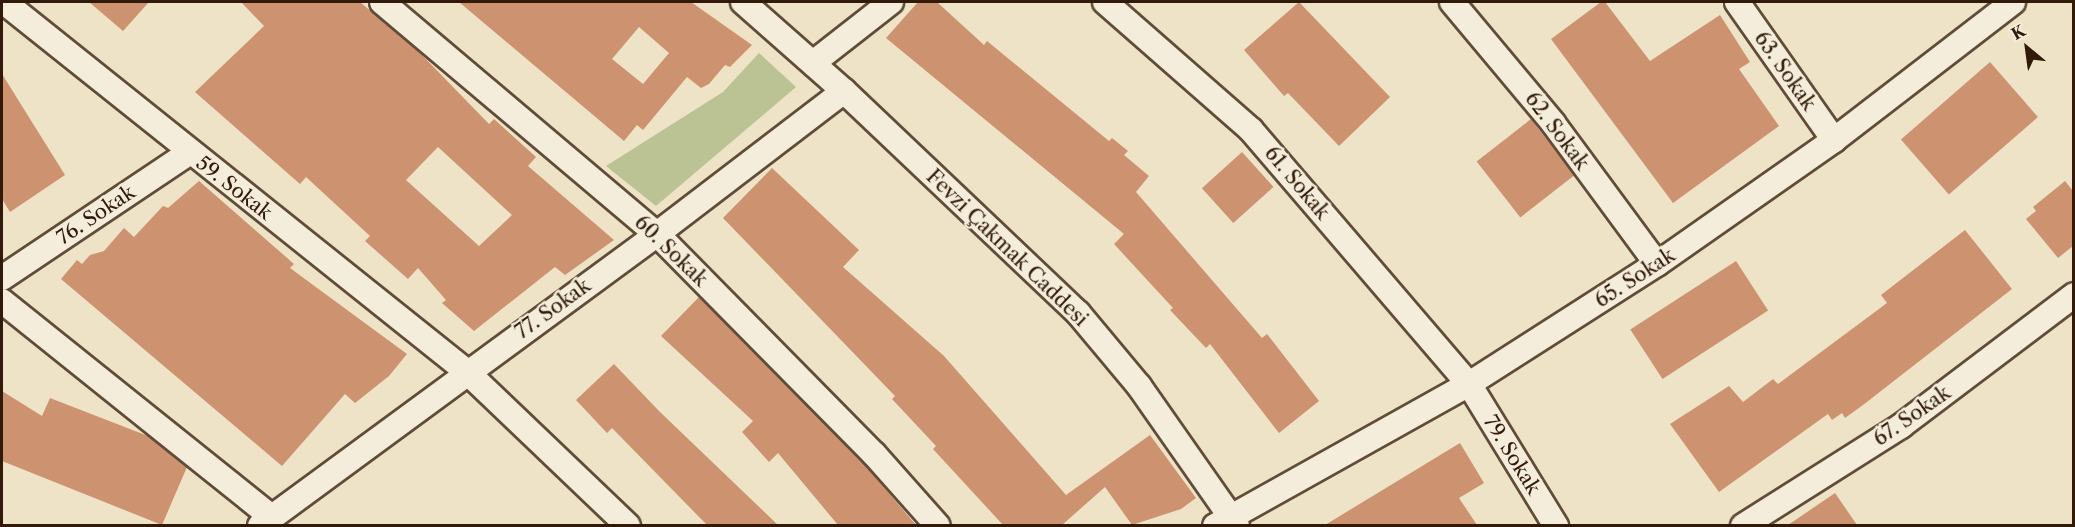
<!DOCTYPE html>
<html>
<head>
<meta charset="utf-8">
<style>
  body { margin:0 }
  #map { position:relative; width:2075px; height:527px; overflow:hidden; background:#eee3c7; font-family:"Libre Caslon Text",serif }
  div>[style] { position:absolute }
  .green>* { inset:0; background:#bbc394 }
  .building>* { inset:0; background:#cd926f; transform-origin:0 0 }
  .roads { filter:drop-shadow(2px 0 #604c38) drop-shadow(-2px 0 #604c38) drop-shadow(0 2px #604c38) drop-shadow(0 -2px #604c38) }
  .minor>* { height:24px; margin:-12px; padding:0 12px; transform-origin:12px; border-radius:12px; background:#f4eddb }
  span { translate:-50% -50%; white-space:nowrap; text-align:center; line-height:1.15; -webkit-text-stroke:4.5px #f4eddb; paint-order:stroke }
  .street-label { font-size:20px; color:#311a09 }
  .frame { position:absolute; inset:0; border:3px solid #311a09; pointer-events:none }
  .north { position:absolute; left:1997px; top:18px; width:60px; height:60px; -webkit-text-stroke:4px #f4eddb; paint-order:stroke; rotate:331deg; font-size:16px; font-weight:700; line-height:24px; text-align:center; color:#311a09 }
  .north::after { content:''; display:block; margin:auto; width:21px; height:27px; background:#311a09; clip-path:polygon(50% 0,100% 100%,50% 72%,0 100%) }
</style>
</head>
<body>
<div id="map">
  <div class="green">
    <div style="clip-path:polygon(759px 53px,796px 87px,656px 206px,606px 166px,723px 92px)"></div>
  </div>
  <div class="building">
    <div style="clip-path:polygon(89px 2px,149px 2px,123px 31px)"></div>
    <div style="clip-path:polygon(evenodd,241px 2px,360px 2px,419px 52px,489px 124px,494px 119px,536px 157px,528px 166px,614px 240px,565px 275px,555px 267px,474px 331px,442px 303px,446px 300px,418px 268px,408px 279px,365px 241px,370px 236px,306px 177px,300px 184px,195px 92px,264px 26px,241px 2px,438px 147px,512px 215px,479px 246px,406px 180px,438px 147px)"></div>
    <div style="clip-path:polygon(evenodd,459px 2px,691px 2px,752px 45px,730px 67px,725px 65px,709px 84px,701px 88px,687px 77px,643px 130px,637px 125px,624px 141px,459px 2px,639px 27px,669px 53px,643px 84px,612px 59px,639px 27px)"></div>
    <div style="clip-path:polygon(918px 2px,937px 2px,984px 45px,987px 41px,1109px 141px,1112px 138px,1128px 151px,1124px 155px,1149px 176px,1136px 192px,1262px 338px,1267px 334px,1319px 401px,1279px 433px,1210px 344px,1206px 348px,1170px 310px,1173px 308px,1114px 244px,1124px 234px,886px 38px)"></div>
    <div style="clip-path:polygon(1299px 2px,1390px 97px,1339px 146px,1288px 93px,1284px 96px,1244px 50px)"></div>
    <div style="clip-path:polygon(1601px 2px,1605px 2px,1650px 61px,1720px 15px,1750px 62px,1739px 69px,1779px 126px,1673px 203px,1551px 39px)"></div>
    <div style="left:1990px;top:62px;width:73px;height:118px;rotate:49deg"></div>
    <div style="clip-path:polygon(2px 74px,65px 175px,10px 212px,2px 199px)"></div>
    <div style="left:1531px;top:119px;width:71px;height:69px;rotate:52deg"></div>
    <div style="left:1242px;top:152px;width:47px;height:54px;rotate:48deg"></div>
    <div style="clip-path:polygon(772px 168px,859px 250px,843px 267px,944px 356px,1066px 495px,1150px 435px,1196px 498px,1181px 509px,1132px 525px,1105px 487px,1062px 525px,1003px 525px,933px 449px,936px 446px,892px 399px,895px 396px,723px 218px)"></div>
    <div style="clip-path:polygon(199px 181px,294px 264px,290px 268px,407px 354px,389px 376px,355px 403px,345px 394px,282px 466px,61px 279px,77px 260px,82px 264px,90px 255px,104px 251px,124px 228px,134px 237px,163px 206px,168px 208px)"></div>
    <div style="clip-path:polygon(2065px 181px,2073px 191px,2073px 246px,2058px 258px,2026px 219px,2036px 211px,2033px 207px)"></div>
    <div style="clip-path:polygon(1965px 230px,2012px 289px,1863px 405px,1845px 418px,1842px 413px,1832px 420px,1828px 414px,1719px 492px,1670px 424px,1729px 386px,1743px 402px,1773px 379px,1778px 384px,1887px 303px,1881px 295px)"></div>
    <div style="left:1736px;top:261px;width:59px;height:126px;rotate:57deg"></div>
    <div style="clip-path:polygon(699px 297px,864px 464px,916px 525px,838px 525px,778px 453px,769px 462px,742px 432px,753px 421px,661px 336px)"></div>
    <div style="clip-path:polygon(614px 364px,659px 411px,778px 525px,707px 525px,612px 428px,607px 433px,576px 400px)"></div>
    <div style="clip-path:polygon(2px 391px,42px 416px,50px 398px,148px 436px,187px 467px,162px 525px,2px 461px)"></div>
    <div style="clip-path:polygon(1460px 443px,1484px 483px,1459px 498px,1477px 525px,1325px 525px)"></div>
    <div style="clip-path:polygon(1835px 493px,1857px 525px,1788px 525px)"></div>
  </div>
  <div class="roads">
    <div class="minor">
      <div style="left:4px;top:2px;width:591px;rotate:38.61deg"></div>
      <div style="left:466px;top:371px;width:224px;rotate:43.7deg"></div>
      <div style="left:382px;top:2px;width:360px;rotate:40.2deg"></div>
      <div style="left:657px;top:234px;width:309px;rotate:45.4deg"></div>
      <div style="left:874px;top:454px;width:96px;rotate:48.4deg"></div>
      <div style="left:743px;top:2px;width:135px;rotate:41.4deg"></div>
      <div style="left:844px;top:91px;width:323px;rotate:43.5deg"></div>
      <div style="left:1078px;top:313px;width:95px;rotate:50.1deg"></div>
      <div style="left:1139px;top:386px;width:171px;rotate:55deg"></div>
      <div style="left:1105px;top:2px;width:194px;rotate:41.2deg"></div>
      <div style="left:1251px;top:130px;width:335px;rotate:49.4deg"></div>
      <div style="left:1469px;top:384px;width:167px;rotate:58.5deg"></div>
      <div style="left:1452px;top:2px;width:158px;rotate:50.1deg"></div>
      <div style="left:1553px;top:123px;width:175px;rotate:53.6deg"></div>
      <div style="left:1737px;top:2px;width:169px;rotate:54.9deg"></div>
      <div style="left:813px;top:63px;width:99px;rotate:-38deg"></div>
      <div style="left:2px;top:278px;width:226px;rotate:-33.8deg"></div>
      <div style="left:2px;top:301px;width:346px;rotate:38.7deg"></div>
      <div style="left:260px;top:526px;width:493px;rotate:-36.3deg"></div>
      <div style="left:657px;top:234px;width:235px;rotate:-37.4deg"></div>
      <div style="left:1215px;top:526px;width:291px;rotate:-29.2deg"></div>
      <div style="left:1469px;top:384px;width:223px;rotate:-32.6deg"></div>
      <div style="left:1657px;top:264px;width:216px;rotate:-35deg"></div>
      <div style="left:1834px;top:140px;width:226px;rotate:-37.6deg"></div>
      <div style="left:1743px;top:526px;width:187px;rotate:-32.3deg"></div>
      <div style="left:1901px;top:426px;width:217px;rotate:-37.1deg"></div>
    </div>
  </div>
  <div class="street-label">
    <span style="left:1785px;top:71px;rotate:55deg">63. Sokak</span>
    <span style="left:1557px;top:131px;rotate:53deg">62. Sokak</span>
    <span style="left:1297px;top:183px;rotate:50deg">61. Sokak</span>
    <span style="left:234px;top:188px;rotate:38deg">59. Sokak</span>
    <span style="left:96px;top:215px;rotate:-34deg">76. Sokak</span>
    <span style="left:1007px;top:248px;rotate:44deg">Fevzi Çakmak Caddesi</span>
    <span style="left:671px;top:251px;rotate:44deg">60. Sokak</span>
    <span style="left:1635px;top:278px;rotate:-33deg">65. Sokak</span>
    <span style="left:553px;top:309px;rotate:-36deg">77. Sokak</span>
    <span style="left:1912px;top:416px;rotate:-35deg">67. Sokak</span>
    <span style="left:1512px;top:455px;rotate:58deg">79. Sokak</span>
  </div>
  <div class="frame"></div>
  <div class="north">K</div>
</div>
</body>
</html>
